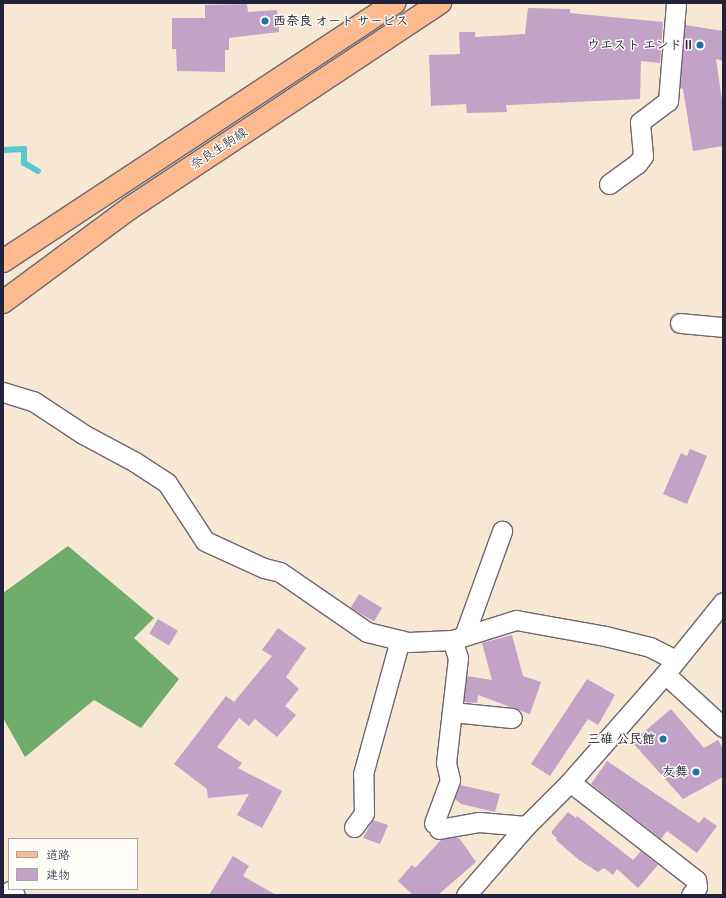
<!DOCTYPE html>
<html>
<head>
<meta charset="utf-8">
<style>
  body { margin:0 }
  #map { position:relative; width:726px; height:898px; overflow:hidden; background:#f6e8d3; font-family:Pangolin,"Klee One",sans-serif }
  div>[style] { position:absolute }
  .forest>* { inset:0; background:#70ac6c }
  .stream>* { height:6px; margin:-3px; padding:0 3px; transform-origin:3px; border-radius:3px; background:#5bc7d3 }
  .building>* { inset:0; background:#c2a2c6; transform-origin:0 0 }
  .roads { filter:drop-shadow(1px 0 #6c6770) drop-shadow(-1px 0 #6c6770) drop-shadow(0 1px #6c6770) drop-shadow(0 -1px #6c6770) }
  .minor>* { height:19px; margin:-9.5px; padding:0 9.5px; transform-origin:9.5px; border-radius:9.5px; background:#fff }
  .primary>* { height:22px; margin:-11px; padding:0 11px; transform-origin:11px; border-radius:11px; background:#fcba8e }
  .dots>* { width:11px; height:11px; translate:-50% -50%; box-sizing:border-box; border:2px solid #fdfcf7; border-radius:50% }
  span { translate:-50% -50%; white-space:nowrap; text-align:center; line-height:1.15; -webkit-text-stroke:3px #fdfcf7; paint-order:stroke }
  .poi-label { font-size:13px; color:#22223b; font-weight:700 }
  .left { translate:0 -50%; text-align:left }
  .right { translate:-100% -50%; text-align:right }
  .street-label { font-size:13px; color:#22223b }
  .frame { position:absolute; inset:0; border:4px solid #22223b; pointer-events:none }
  .legend { position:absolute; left:8px; top:838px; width:130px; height:52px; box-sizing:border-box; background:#fdfcf7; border:1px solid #a5a5ac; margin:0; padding:5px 7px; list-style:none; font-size:12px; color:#22223b }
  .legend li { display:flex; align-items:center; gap:8px; height:20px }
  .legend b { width:20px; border:1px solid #a5a5ac }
</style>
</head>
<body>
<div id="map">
  <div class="forest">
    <div style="clip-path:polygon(68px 546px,154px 618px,134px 638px,179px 679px,141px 728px,94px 700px,25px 757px,3px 718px,3px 593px)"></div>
  </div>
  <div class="stream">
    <div style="left:3px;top:150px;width:21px;rotate:-3deg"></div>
    <div style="left:24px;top:149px;width:14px;rotate:90deg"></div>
    <div style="left:24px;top:163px;width:16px;rotate:30deg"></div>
  </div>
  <div class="building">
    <div style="clip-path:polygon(247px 4px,248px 12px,277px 10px,279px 32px,229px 38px,229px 50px,225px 50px,225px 72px,177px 71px,176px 49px,172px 49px,172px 18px,205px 18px,205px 5px)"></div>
    <div style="clip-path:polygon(528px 8px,570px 9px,570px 13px,663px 22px,660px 63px,641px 61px,640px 99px,506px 105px,507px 112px,467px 113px,466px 104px,431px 106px,429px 55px,460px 54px,459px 32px,475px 32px,475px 37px,525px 34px)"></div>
    <div style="clip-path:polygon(685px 25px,723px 31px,723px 61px,716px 59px,723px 107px,723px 146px,693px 151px,683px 89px,680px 88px)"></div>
    <div style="clip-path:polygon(690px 449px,707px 456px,687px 504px,663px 494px,681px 453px,687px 456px)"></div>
    <div style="left:359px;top:594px;width:27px;height:16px;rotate:31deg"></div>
    <div style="left:158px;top:619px;width:23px;height:17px;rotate:31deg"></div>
    <div style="clip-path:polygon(278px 628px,306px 648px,286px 677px,299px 689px,285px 706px,296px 715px,277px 737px,255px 719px,249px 726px,239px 718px,217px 747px,242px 763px,238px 768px,282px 791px,262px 828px,237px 815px,249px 794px,208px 798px,207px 789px,174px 764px,226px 696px,234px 702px,272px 656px,262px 650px)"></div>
    <div style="clip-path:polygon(512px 635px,523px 676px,541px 682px,530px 714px,478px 695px,477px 703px,464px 702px,467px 676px,492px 680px,482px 643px)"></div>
    <div style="clip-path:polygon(587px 679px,615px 695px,598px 725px,588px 719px,550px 776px,531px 764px)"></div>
    <div style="clip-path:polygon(671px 709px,704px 748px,718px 740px,723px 749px,723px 777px,683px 799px,632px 742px)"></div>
    <div style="clip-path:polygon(607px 761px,699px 823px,704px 817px,717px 826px,697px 853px,667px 831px,661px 839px,591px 784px)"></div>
    <div style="clip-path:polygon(460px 785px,500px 794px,495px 812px,461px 804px,455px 799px)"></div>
    <div style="clip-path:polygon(568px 812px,576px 818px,577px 816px,633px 860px,641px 851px,658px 865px,638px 888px,617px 869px,613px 875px,604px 868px,598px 872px,579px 860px,556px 840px,557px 838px,552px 834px,552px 831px)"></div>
    <div style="clip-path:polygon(373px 820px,388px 825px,380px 844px,363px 838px)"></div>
    <div style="clip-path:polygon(456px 837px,460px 839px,476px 862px,438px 895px,413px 895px,398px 881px,412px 865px,415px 868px,441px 840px)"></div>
    <div style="clip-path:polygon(233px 856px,249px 866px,243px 876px,276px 895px,209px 895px)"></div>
  </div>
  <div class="roads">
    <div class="minor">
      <div style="left:609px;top:184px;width:34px;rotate:-36deg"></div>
      <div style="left:637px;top:164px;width:10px;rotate:-53deg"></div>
      <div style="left:643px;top:156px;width:34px;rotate:-95deg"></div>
      <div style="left:640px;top:122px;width:35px;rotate:-37deg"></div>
      <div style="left:668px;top:101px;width:98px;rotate:-85.3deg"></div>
      <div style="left:680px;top:323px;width:43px;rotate:5.3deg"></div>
      <div style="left:3px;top:392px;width:31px;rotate:17deg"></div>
      <div style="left:33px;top:401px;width:60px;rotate:33.4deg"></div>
      <div style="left:83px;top:434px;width:59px;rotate:28.3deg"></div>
      <div style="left:135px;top:462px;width:38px;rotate:33deg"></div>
      <div style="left:167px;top:483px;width:69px;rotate:56.8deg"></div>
      <div style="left:205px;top:541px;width:65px;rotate:24.6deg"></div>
      <div style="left:264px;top:568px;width:16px;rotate:14deg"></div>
      <div style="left:280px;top:572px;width:106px;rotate:34.6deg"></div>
      <div style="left:367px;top:632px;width:42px;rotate:13.7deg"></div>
      <div style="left:408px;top:642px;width:44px;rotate:-2.6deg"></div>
      <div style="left:452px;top:640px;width:67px;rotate:-17.4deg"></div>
      <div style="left:516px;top:620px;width:90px;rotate:10.2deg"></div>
      <div style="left:605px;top:636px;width:46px;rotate:13.7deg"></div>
      <div style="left:650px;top:647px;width:28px;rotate:27deg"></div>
      <div style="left:464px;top:636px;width:112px;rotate:-70.1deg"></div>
      <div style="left:665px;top:674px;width:79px;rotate:42.4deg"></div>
      <div style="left:452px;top:712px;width:60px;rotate:5.7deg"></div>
      <div style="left:570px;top:782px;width:160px;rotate:37.9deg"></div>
      <div style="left:696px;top:880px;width:7px;rotate:82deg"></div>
      <div style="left:697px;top:887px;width:10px;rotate:127deg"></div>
      <div style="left:434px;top:823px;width:46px;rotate:-69.6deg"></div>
      <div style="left:450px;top:780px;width:17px;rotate:-103deg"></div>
      <div style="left:446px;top:763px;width:106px;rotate:-83.5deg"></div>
      <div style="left:458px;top:658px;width:19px;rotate:-108deg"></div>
      <div style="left:354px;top:827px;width:17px;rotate:-54deg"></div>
      <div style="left:364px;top:813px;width:39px;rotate:-91deg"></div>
      <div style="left:363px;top:774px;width:139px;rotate:-74.6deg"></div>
      <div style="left:439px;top:829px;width:41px;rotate:-9.9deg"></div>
      <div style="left:479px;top:822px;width:47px;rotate:4.9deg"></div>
      <div style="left:7px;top:895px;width:5px;rotate:-53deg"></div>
      <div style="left:10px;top:891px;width:6px;rotate:39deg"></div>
      <div style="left:466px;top:895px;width:91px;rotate:-49deg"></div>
      <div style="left:526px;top:826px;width:62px;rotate:-45deg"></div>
      <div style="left:570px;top:782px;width:144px;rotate:-48.7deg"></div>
      <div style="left:665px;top:674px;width:92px;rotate:-51.1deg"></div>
    </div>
    <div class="primary">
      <div style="left:3px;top:261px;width:469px;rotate:-33.4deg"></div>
      <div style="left:3px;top:302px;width:158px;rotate:-36.5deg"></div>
      <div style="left:130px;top:208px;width:372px;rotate:-33.5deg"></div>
    </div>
  </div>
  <div class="dots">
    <div style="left:265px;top:21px;background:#1f6fb2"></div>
    <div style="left:700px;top:45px;background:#1f6fb2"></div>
    <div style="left:663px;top:739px;background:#1f6fb2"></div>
    <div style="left:696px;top:772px;background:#1f6fb2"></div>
  </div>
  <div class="poi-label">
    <span class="left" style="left:273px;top:21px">西奈良 オート サービス</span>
    <span class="right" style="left:692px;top:45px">ウエスト エンド II</span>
    <span class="right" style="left:655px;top:739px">三碓 公民館</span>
    <span class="right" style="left:688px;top:772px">友舞</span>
  </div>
  <div class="street-label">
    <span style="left:219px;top:149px;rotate:-33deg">奈良生駒線</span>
  </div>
  <div class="frame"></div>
  <ul class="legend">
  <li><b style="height:5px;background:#fcba8e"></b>道路</li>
  <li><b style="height:11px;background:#c2a2c6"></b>建物</li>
  </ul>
</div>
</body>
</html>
